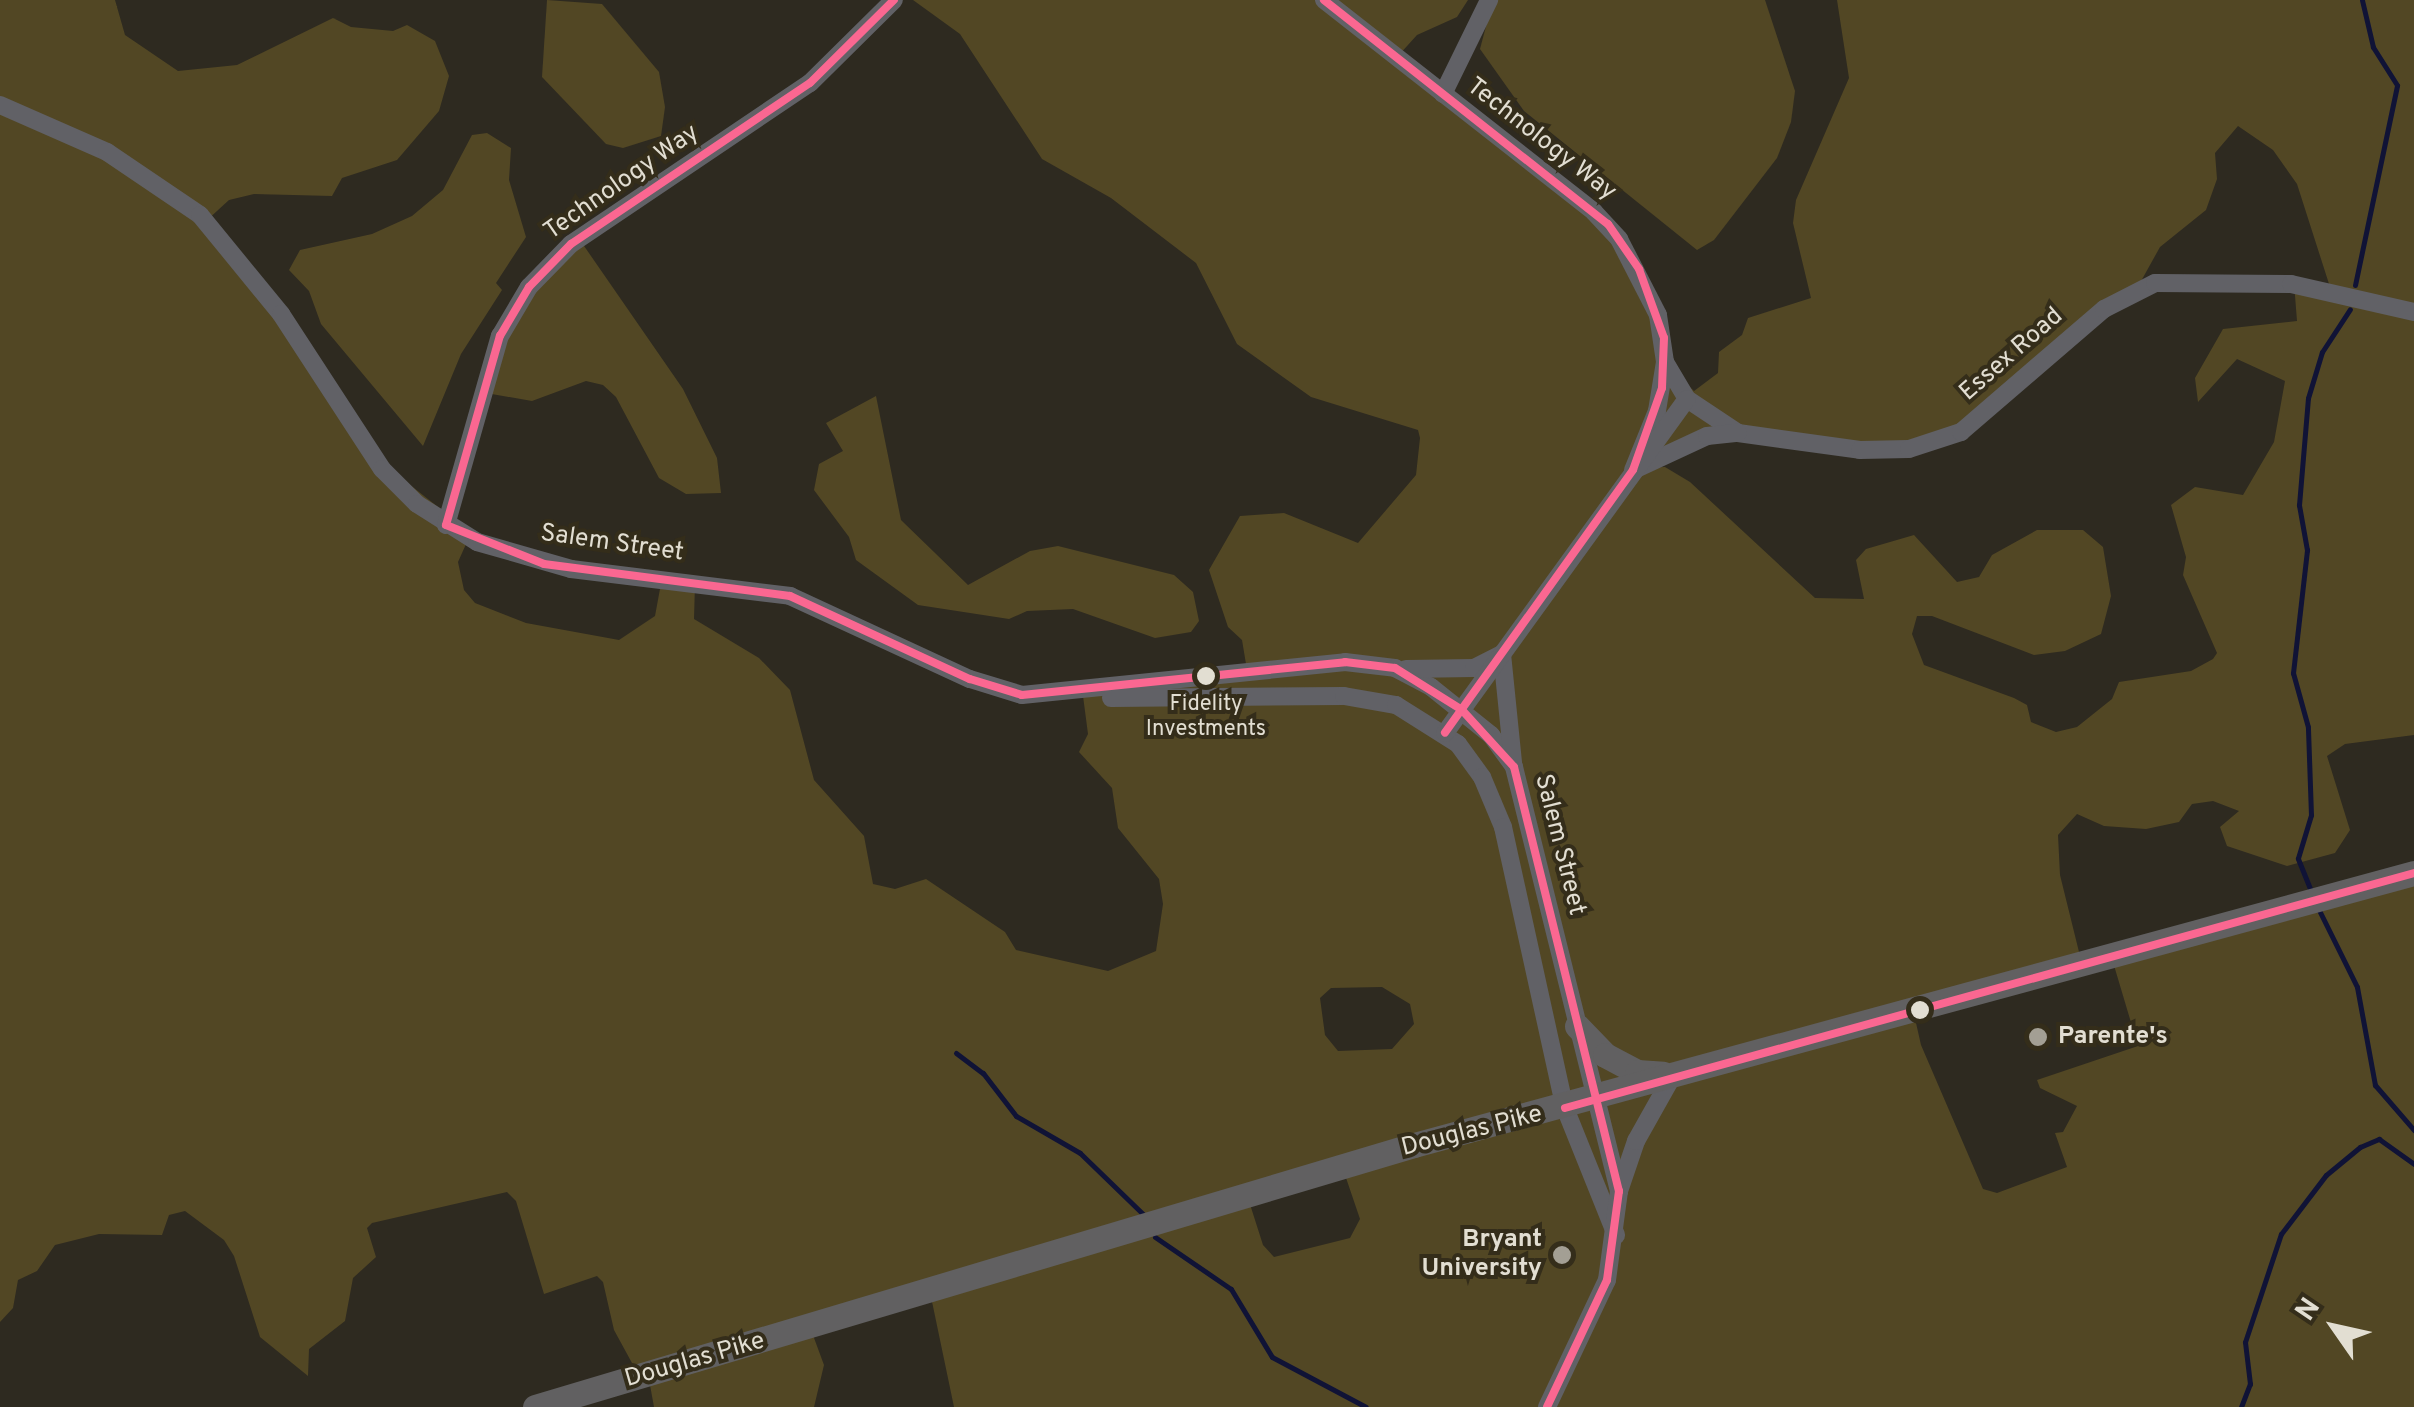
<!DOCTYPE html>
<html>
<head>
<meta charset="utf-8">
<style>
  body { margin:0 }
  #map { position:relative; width:2414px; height:1407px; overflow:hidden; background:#2e2a20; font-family:Overpass,sans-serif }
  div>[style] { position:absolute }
  .green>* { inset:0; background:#524724 }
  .stream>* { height:5px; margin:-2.5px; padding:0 2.5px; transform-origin:2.5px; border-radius:2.5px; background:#101336 }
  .minor>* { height:18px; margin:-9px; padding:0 9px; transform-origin:9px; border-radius:9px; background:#616166 }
  .primary>* { height:25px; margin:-12.5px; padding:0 12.5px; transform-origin:12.5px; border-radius:12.5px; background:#616061 }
  .bus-1>* { height:8px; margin:-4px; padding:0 4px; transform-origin:4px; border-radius:4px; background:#fa6791 }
  .dots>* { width:28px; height:28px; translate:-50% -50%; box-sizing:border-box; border:5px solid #342d1a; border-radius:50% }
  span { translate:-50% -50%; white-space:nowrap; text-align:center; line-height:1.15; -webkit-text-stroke:8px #342d1a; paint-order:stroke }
  .bus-label { font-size:22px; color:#e2ded2 }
  .street-label { font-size:25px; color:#e2ded2 }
  .poi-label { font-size:25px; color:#e2ded2; font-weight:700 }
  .left { translate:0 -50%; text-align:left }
  .right { translate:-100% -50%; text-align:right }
  .north { position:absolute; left:2284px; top:1277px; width:100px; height:100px; -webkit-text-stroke:8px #342d1a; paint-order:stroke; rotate:304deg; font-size:28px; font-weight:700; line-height:40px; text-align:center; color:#e2ded2 }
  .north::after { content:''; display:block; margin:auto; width:35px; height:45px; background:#e2ded2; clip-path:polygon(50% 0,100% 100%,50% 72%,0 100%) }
</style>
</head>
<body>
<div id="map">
  <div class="green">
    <div style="clip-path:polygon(evenodd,0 0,115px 0,125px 35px,178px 71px,237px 65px,333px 18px,351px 27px,393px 31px,407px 25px,435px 41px,449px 76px,439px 111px,397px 160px,342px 178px,332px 196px,254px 194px,229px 200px,205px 222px,236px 252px,367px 451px,471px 533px,458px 562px,464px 590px,475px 603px,526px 623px,619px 640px,655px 616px,662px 578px,695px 584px,694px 619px,759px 658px,790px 690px,814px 780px,864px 836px,873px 884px,895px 889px,926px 879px,1005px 932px,1016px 950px,1108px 971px,1156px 951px,1163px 904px,1159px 879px,1118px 828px,1112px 788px,1079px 752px,1088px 734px,1083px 696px,1248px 676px,1242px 640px,1228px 627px,1209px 570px,1240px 516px,1284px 513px,1358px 543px,1416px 475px,1420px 438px,1418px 430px,1311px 397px,1237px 344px,1196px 263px,1111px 198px,1042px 159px,960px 34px,913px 0,1468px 0,1457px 17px,1417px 35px,1398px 56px,1601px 219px,1636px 266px,1673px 371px,1694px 391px,1718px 373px,1719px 352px,1742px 335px,1748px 318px,1811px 298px,1793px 223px,1796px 200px,1849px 78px,1837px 0,2414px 0,2414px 735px,2345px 744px,2327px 756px,2350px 830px,2335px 853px,2287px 866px,2227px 846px,2220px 827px,2239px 811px,2213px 801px,2192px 804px,2179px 822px,2146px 829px,2104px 826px,2077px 814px,2058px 835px,2060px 875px,2080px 956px,1914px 1014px,1921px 1045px,1983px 1189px,1997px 1193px,2067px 1167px,2055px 1133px,2063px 1132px,2077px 1106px,2040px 1088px,2037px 1080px,2138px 1046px,2110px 952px,2414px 872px,2414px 1407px,954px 1407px,930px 1292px,810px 1327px,824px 1365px,814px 1407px,654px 1407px,648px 1374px,638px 1374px,614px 1330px,603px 1282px,597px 1276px,544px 1294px,516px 1201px,507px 1192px,372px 1223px,367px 1228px,376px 1257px,353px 1278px,345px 1321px,309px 1349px,308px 1376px,260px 1337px,234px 1256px,224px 1240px,185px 1211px,169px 1215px,162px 1235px,99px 1234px,55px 1245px,37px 1271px,18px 1280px,13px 1308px,0 1322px,0 0,2238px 126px,2273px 150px,2297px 184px,2330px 287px,2294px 283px,2297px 321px,2223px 329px,2195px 378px,2198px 402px,2237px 359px,2285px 381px,2274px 442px,2243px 495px,2195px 487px,2171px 505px,2186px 557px,2183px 575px,2217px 653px,2213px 659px,2191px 671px,2119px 682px,2112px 699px,2077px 727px,2056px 732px,2031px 722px,2027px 705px,2014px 698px,1924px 665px,1912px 634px,1917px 616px,1932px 616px,2034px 655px,2065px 651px,2101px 634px,2111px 596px,2103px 547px,2083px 530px,2037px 530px,1992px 555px,1979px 577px,1957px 582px,1914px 535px,1866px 549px,1856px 560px,1864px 599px,1815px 598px,1690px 482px,1665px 467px,1633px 468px,1726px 424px,1855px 445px,1937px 442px,2140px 283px,2160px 247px,2206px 210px,2217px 179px,2215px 153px,2238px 126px,0 0,1382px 987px,1410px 1004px,1414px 1024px,1392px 1049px,1338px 1051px,1325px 1035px,1320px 998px,1331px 988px,1382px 987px,0 0,1344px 1172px,1360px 1219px,1350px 1238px,1274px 1257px,1263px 1245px,1248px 1198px,1344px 1172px)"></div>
    <div style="clip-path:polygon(547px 0,602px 4px,659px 72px,665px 107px,661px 136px,623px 148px,606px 144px,542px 77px)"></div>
    <div style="clip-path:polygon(1493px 0,1765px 0,1795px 91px,1791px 122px,1777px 158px,1714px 240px,1697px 250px,1524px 111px,1480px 49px)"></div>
    <div style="clip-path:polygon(487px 133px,511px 148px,509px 180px,526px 237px,496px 283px,502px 290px,461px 354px,423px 446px,321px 324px,309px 291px,289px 270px,300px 250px,372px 234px,412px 216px,443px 190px,472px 135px)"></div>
    <div style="clip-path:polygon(582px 243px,683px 389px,717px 458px,721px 493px,686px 494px,659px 478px,616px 397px,603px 385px,586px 381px,532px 401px,486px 393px,499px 331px)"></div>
    <div style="clip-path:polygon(876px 396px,901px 520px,968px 585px,1030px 551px,1058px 546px,1174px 575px,1193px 592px,1199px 621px,1191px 632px,1155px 638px,1073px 609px,1027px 611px,1009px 619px,918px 605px,856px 560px,849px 537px,814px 490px,819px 464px,843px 451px,826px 423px)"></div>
  </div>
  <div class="stream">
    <div style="left:2355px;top:285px;width:204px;rotate:-78.1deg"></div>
    <div style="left:2397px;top:85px;width:45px;rotate:-122.3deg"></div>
    <div style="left:2373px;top:47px;width:48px;rotate:-103.2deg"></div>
    <div style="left:2311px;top:891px;width:35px;rotate:-112deg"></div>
    <div style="left:2298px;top:858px;width:45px;rotate:-73.2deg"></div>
    <div style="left:2311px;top:815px;width:88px;rotate:-92deg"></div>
    <div style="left:2308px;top:727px;width:56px;rotate:-105.5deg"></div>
    <div style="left:2293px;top:673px;width:124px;rotate:-83.5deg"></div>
    <div style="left:2307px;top:550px;width:46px;rotate:-100.1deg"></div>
    <div style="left:2299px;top:505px;width:107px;rotate:-85.2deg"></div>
    <div style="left:2308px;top:398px;width:48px;rotate:-73.1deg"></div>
    <div style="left:2322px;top:352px;width:51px;rotate:-56.9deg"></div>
    <div style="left:2317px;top:906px;width:90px;rotate:63.7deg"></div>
    <div style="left:2357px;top:987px;width:100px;rotate:79.6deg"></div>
    <div style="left:2375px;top:1085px;width:60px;rotate:49.1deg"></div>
    <div style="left:956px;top:1053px;width:34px;rotate:37deg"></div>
    <div style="left:983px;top:1073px;width:54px;rotate:52.5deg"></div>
    <div style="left:1016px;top:1116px;width:74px;rotate:30deg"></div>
    <div style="left:1080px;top:1153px;width:88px;rotate:44.1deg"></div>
    <div style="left:1155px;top:1237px;width:92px;rotate:34.4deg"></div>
    <div style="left:1231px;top:1289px;width:79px;rotate:58.9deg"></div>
    <div style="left:1272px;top:1357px;width:106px;rotate:28deg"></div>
    <div style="left:2241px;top:1407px;width:25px;rotate:-69deg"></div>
    <div style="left:2250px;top:1384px;width:42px;rotate:-96.8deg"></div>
    <div style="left:2245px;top:1342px;width:114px;rotate:-71.6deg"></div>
    <div style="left:2281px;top:1234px;width:74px;rotate:-52.7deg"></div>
    <div style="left:2326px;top:1175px;width:44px;rotate:-39.5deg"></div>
    <div style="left:2360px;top:1147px;width:21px;rotate:-23deg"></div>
    <div style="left:2379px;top:1139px;width:43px;rotate:35.5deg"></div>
  </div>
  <div class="minor">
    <div style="left:1324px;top:0;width:343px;rotate:38.1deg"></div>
    <div style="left:1594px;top:212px;width:37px;rotate:47deg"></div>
    <div style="left:1619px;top:239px;width:85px;rotate:62.8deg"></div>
    <div style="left:1658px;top:315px;width:48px;rotate:81.5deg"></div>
    <div style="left:1665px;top:362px;width:50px;rotate:99.3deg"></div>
    <div style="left:1657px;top:411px;width:64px;rotate:112.1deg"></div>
    <div style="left:1443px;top:94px;width:105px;rotate:-63.9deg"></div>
    <div style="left:0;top:105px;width:117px;rotate:23.7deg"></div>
    <div style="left:107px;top:152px;width:112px;rotate:34.1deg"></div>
    <div style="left:200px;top:215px;width:128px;rotate:50.7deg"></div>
    <div style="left:281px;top:314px;width:185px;rotate:56.9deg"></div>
    <div style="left:382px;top:469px;width:49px;rotate:45deg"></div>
    <div style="left:417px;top:504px;width:71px;rotate:32.3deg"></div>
    <div style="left:477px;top:542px;width:98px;rotate:16deg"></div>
    <div style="left:571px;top:569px;width:221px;rotate:7deg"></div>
    <div style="left:790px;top:596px;width:198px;rotate:24.8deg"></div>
    <div style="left:970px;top:679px;width:54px;rotate:17.1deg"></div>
    <div style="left:1022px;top:695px;width:325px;rotate:-5.8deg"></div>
    <div style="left:1345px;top:662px;width:50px;rotate:6.8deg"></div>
    <div style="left:1395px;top:668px;width:41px;rotate:27.8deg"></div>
    <div style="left:1431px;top:687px;width:77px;rotate:38.7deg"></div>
    <div style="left:1491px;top:735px;width:39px;rotate:54deg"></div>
    <div style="left:1514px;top:767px;width:437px;rotate:76.1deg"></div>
    <div style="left:1665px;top:362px;width:43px;rotate:59.3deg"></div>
    <div style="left:1687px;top:399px;width:61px;rotate:33.7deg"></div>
    <div style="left:1738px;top:433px;width:123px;rotate:7.9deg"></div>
    <div style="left:1860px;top:450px;width:49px;rotate:-1.2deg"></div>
    <div style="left:1909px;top:449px;width:55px;rotate:-18.1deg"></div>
    <div style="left:1961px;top:432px;width:189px;rotate:-40.7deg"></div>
    <div style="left:2104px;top:309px;width:57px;rotate:-27deg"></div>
    <div style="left:2155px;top:283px;width:136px;rotate:0.4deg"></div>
    <div style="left:2291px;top:284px;width:126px;rotate:12.8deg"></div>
    <div style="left:1638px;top:468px;width:76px;rotate:-24.9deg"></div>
    <div style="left:1707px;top:436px;width:31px;rotate:-6deg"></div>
    <div style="left:446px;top:525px;width:197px;rotate:-74.1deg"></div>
    <div style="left:500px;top:336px;width:57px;rotate:-59.4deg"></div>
    <div style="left:529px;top:287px;width:60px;rotate:-45.7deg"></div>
    <div style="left:571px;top:244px;width:288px;rotate:-34deg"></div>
    <div style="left:810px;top:83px;width:118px;rotate:-44.7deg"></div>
    <div style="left:1406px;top:669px;width:68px;rotate:-0.8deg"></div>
    <div style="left:1474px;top:668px;width:31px;rotate:-27deg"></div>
    <div style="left:1502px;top:654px;width:109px;rotate:84.2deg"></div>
    <div style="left:1111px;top:698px;width:233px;rotate:-0.5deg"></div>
    <div style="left:1344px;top:696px;width:53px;rotate:9.8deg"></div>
    <div style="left:1396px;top:705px;width:73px;rotate:32.2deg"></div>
    <div style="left:1458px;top:744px;width:41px;rotate:54deg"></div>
    <div style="left:1482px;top:777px;width:54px;rotate:67.2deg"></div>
    <div style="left:1503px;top:827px;width:288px;rotate:77.6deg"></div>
    <div style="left:1565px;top:1108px;width:137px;rotate:68.1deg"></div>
    <div style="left:1445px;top:733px;width:412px;rotate:-54.1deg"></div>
    <div style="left:1547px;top:1407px;width:140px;rotate:-64.7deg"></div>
    <div style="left:1607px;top:1280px;width:90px;rotate:-82.3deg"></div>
    <div style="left:1619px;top:1191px;width:53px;rotate:-71.2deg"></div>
    <div style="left:1636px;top:1141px;width:76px;rotate:-60.7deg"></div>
  </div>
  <div class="primary">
    <div style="left:1577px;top:1026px;width:40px;rotate:46deg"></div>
    <div style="left:1605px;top:1055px;width:36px;rotate:28deg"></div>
    <div style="left:1637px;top:1072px;width:26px;rotate:4deg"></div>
    <div style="left:535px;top:1407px;width:917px;rotate:-16.6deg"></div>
    <div style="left:1414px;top:1145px;width:1036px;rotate:-15.22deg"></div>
  </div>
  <div class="bus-1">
    <div style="left:1324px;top:0;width:362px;rotate:38.3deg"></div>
    <div style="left:1608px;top:224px;width:55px;rotate:55.4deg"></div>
    <div style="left:1639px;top:269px;width:73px;rotate:70.1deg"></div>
    <div style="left:1664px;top:338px;width:50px;rotate:92.3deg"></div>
    <div style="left:1662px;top:388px;width:87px;rotate:109.5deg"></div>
    <div style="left:1633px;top:470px;width:323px;rotate:125.6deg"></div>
    <div style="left:446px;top:525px;width:105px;rotate:21.7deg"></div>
    <div style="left:544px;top:564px;width:248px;rotate:7.4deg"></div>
    <div style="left:790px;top:596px;width:198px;rotate:24.8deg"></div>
    <div style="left:970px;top:679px;width:54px;rotate:17.1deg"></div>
    <div style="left:1022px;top:695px;width:325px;rotate:-5.8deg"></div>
    <div style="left:1345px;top:662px;width:50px;rotate:6.8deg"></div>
    <div style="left:1395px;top:668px;width:79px;rotate:32.1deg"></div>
    <div style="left:1462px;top:710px;width:77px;rotate:47.6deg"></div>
    <div style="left:1514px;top:767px;width:437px;rotate:76.1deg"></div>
    <div style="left:1619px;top:1191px;width:90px;rotate:97.7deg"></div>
    <div style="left:1607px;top:1280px;width:140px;rotate:115.3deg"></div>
    <div style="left:446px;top:525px;width:197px;rotate:-74.1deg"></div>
    <div style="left:500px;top:336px;width:57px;rotate:-59.4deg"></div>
    <div style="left:529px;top:287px;width:60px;rotate:-45.7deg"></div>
    <div style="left:571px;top:244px;width:288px;rotate:-34deg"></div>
    <div style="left:810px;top:83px;width:118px;rotate:-44.7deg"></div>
    <div style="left:1565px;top:1108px;width:881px;rotate:-15.47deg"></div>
  </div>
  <div class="dots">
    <div style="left:1206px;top:676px;background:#e2ded2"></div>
    <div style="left:1920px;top:1010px;background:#e2ded2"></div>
    <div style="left:2038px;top:1037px;background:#a39f94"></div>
    <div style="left:1562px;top:1255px;background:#a39f94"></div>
  </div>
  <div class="bus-label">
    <span style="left:1206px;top:717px">Fidelity<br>Investments</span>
  </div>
  <div class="street-label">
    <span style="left:1541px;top:140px;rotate:38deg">Technology Way</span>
    <span style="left:622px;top:183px;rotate:-35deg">Technology Way</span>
    <span style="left:2012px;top:355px;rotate:-41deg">Essex Road</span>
    <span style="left:612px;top:544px;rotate:8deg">Salem Street</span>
    <span style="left:1559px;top:845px;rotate:76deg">Salem Street</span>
    <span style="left:1472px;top:1132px;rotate:-14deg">Douglas Pike</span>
    <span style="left:695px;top:1361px;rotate:-16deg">Douglas Pike</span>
  </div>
  <div class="poi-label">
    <span class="left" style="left:2058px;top:1037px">Parente's</span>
    <span class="right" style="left:1542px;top:1255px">Bryant<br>University</span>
  </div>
  <div class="north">N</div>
</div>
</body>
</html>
